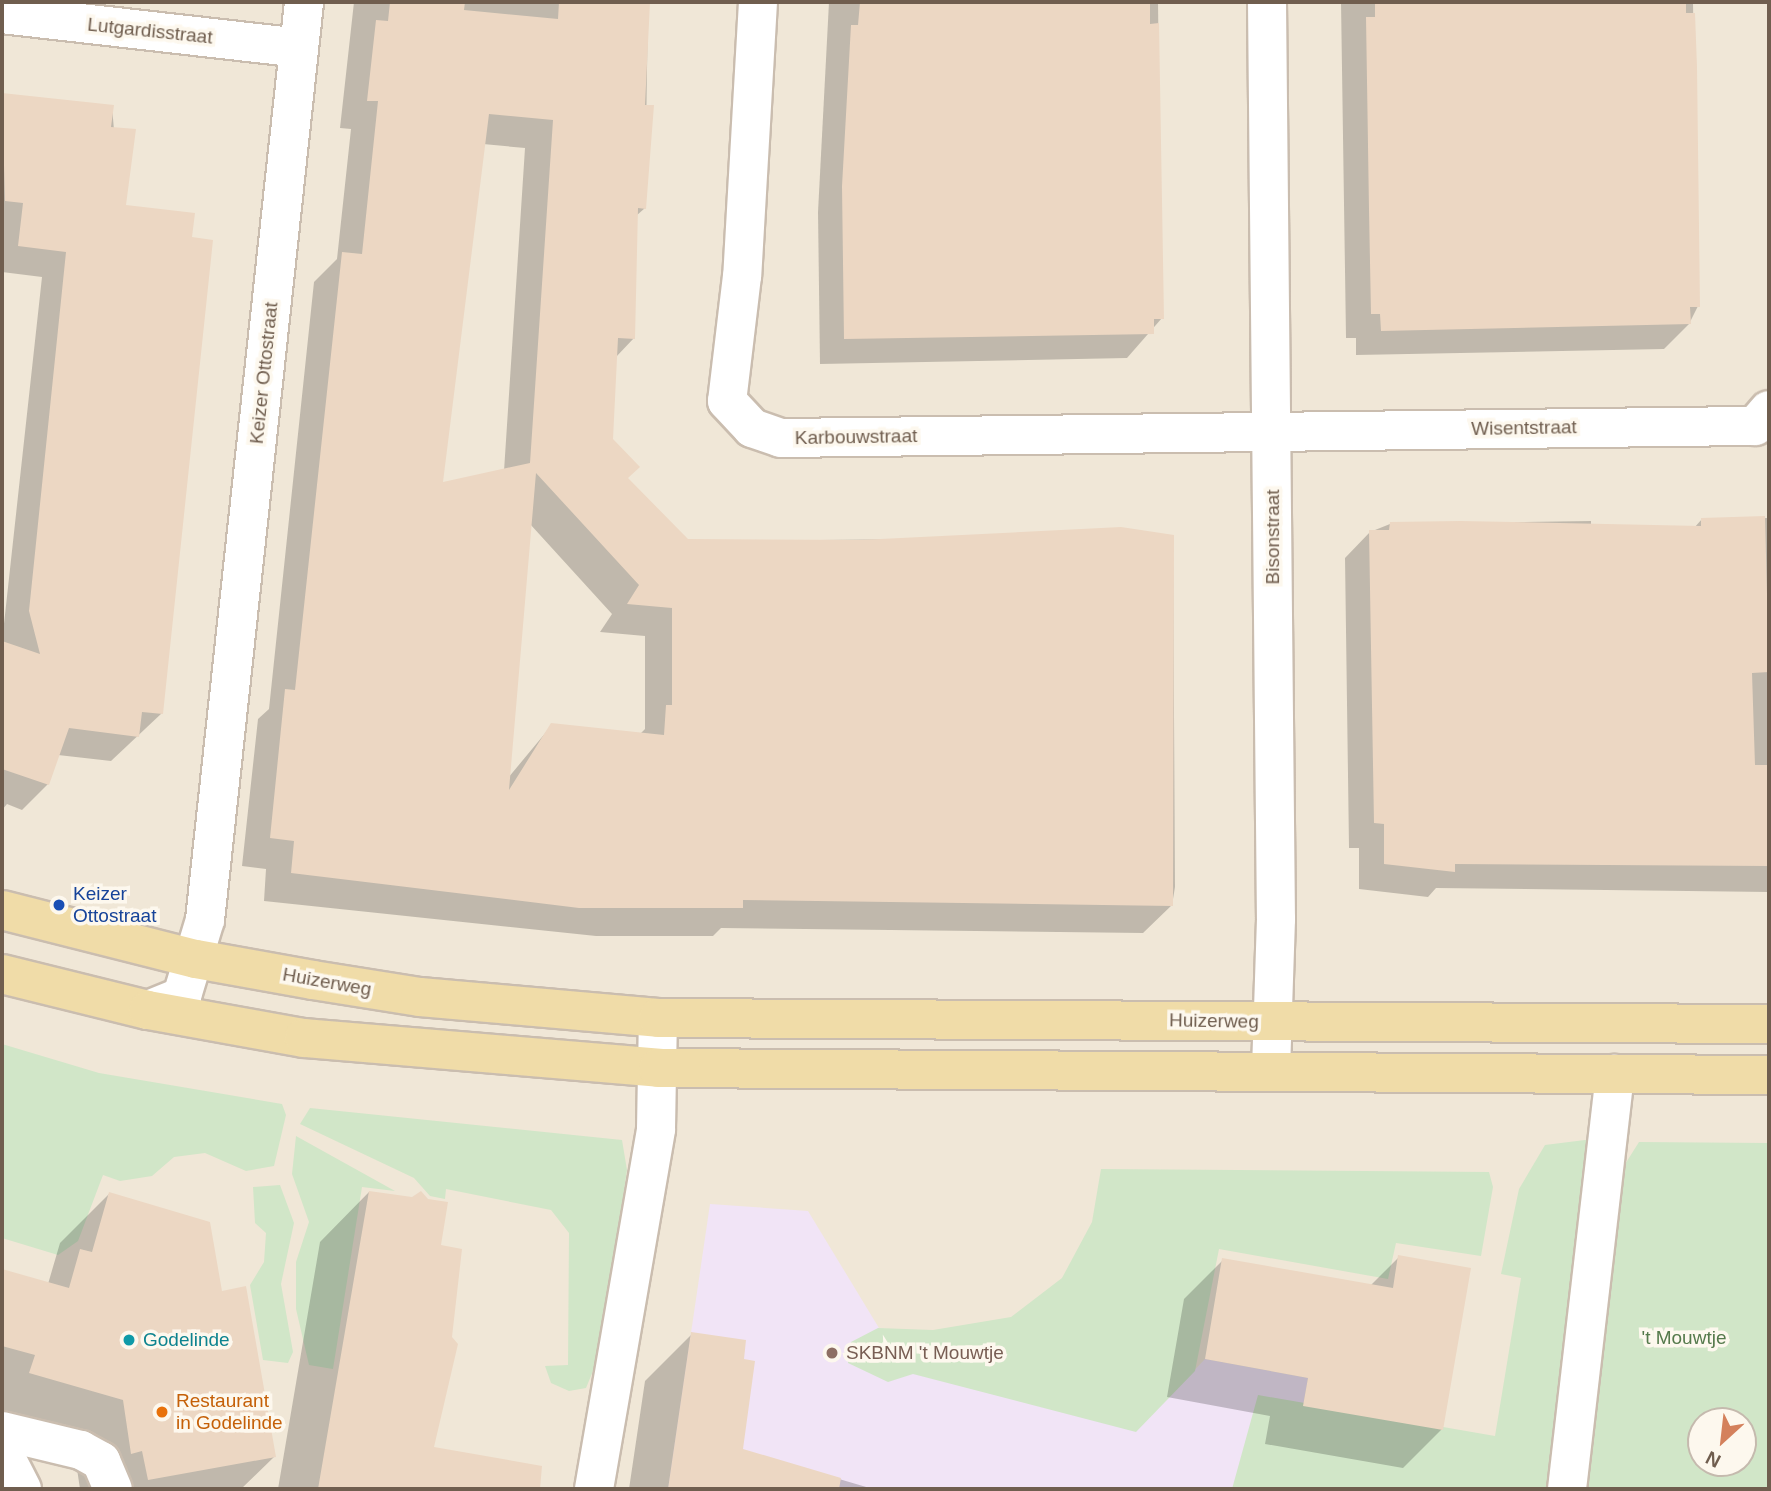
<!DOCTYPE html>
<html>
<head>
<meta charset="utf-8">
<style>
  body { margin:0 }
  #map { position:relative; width:1771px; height:1491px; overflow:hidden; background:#faf4e8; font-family:Helvetica,sans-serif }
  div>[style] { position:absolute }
  .residential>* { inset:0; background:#f0e7d7 }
  .education>* { inset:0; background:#f1e4f6 }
  .green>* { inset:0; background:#d1e6c8 }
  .shadow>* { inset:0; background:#0003 }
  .building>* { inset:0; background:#ecd7c3 }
  .roads { filter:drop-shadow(2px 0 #cabdaf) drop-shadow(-2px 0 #cabdaf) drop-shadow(0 2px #cabdaf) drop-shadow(0 -2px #cabdaf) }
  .minor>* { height:38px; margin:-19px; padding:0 19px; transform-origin:19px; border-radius:19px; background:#fff }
  .major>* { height:38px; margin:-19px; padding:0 19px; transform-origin:19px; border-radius:19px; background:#f0dca8 }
  .dots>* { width:19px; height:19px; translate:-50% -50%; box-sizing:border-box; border:4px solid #fdf8ee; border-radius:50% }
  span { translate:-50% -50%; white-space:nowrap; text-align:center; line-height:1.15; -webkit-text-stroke:7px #fdf8ee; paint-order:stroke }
  .street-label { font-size:19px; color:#705e4f }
  .transit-label { font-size:19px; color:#164399 }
  .left { translate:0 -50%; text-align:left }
  .park-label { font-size:19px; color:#557a4c }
  .culture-label { font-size:19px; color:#0d838f }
  .education-label { font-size:19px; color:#785e54 }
  .food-label { font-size:19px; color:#c56008 }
  .frame { position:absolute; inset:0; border:4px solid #705e4f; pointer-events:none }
  .north { position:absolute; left:1687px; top:1407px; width:70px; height:70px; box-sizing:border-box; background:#fdf8ee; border:2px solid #c5baae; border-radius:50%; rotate:207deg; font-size:19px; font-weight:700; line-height:28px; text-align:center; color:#705e4f }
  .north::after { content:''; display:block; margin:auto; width:24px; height:32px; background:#d4815c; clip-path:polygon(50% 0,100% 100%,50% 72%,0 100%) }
</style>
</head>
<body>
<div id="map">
  <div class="residential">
    <div style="clip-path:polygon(evenodd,2px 2px,1769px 2px,1769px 1489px,2px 1489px,2px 2px,1701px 1421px,1743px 1421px,1743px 1463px,1701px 1463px,1701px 1421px)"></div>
  </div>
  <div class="education">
    <div style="clip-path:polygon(710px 1204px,808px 1211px,879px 1328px,1165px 1401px,1205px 1359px,1308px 1378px,1303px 1406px,1465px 1432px,1496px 1489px,668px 1489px)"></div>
  </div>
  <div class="green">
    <div style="clip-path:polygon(2px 1044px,99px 1073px,282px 1104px,286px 1115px,274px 1166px,246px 1171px,205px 1153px,174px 1157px,152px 1176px,120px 1181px,103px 1175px,78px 1241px,58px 1255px,2px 1238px)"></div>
    <div style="clip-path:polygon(310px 1108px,622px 1140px,627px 1170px,600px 1354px,586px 1388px,569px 1391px,551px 1383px,545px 1366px,568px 1365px,569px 1233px,551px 1210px,446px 1189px,445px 1199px,430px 1196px,414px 1178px,300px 1124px)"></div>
    <div style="clip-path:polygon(296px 1136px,395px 1191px,362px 1187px,333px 1369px,309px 1365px,296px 1309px,296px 1262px,309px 1222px,292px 1174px)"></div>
    <div style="clip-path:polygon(1585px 1140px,1601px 1143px,1548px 1489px,1232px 1489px,1258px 1395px,1495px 1436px,1521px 1278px,1501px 1274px,1519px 1189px,1545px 1145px)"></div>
    <div style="clip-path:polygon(evenodd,1639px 1142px,1769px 1143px,1769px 1489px,1578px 1489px,1622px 1169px,1639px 1142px,1701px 1421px,1743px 1421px,1743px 1463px,1701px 1463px,1701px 1421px)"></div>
    <div style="clip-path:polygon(1101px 1169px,1489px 1172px,1493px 1187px,1481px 1256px,1396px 1243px,1388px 1279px,1219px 1249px,1195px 1371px,1136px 1432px,913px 1374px,888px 1382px,848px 1363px,851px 1342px,878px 1328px,933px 1330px,1011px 1317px,1062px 1278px,1092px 1222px)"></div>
    <div style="clip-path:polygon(280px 1185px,294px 1223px,281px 1284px,293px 1352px,288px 1363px,263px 1360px,250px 1285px,264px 1262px,266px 1233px,255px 1223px,253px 1187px)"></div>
  </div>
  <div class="shadow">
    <div style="clip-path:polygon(evenodd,354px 2px,648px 2px,645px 208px,636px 216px,634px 338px,616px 357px,612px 440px,626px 478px,687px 541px,1173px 537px,1175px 887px,1172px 905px,1143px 933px,721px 928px,713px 936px,596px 936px,264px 901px,266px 869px,242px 866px,258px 719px,269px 709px,314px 282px,337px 259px,351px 129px,340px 128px,354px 2px,483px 144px,525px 148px,504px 471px,441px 484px,483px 144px,354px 2px,530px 524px,612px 614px,600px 632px,645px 636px,645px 729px,639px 735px,552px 725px,508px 778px,530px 524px)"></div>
    <div style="clip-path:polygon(829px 2px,1158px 2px,1162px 318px,1127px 358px,820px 364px,818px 212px)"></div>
    <div style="clip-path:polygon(1341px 2px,1693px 2px,1698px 306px,1689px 324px,1664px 349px,1356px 355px,1356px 338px,1346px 338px)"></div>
    <div style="clip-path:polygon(2px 95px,112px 106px,162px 713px,111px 761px,58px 755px,48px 784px,22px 810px,7px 804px,2px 810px,2px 642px,42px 277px,2px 272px)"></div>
    <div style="clip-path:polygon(1769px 518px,1769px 892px,1436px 888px,1428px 897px,1359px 889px,1359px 848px,1349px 848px,1345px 558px,1370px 532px,1390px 524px,1591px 521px,1591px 528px,1694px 528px,1702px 519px)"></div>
    <div style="clip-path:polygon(369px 1192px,439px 1247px,432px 1449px,516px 1489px,278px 1489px,320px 1242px)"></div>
    <div style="clip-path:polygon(109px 1194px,220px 1293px,274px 1457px,241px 1489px,80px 1489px,74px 1449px,2px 1428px,2px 1270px,48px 1284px,60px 1243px)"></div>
    <div style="clip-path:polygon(1399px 1257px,1442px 1429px,1403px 1468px,1265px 1444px,1270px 1416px,1167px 1397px,1184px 1299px,1223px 1260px,1370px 1286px)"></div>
    <div style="clip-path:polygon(692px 1334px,741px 1450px,873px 1489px,629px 1489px,645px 1381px)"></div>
  </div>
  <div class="building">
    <div style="clip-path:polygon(evenodd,390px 2px,465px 2px,464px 10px,558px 19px,559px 2px,650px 2px,645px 105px,654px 105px,646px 209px,638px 208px,635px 339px,618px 338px,613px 439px,640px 467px,628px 478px,688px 539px,860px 540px,1121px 527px,1174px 535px,1173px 906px,743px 900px,743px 908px,579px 908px,291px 873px,294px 841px,270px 838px,285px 689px,295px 690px,342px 252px,362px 254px,378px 101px,367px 101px,376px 20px,388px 21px,390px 2px,489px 114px,553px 120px,530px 463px,443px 482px,489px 114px,390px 2px,536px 473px,639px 585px,627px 604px,672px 608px,672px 705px,666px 705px,664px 735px,551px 723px,509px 790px,536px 473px)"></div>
    <div style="clip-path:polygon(860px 2px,1150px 2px,1150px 24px,1159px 23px,1164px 319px,1154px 319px,1154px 334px,844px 339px,842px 186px,851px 25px,858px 25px)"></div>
    <div style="clip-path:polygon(1375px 2px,1686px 2px,1686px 13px,1695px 13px,1697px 67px,1700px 307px,1690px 307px,1691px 324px,1381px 331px,1380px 314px,1371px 314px,1369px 210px,1366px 17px,1375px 17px)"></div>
    <div style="clip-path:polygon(2px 93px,114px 105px,111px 127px,136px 129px,126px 205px,195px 213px,192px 237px,213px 240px,163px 714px,142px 712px,139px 737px,69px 728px,49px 785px,2px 769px,2px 641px,40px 654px,29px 611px,66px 252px,18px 246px,23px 203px,5px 201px)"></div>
    <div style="clip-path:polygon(1765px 516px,1769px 672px,1752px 673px,1755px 765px,1769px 765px,1769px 866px,1455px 864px,1455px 872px,1384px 864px,1384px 824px,1374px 823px,1369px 530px,1389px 530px,1390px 522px,1460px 521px,1701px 526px,1701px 518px)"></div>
    <div style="clip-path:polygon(369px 1191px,412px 1197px,421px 1191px,428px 1199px,448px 1202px,441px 1245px,462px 1249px,452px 1337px,458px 1344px,434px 1447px,542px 1466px,540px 1489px,318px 1489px)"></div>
    <div style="clip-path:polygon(109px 1192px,210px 1222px,222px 1291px,246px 1286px,276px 1457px,148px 1480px,142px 1451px,131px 1454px,123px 1400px,29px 1373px,35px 1355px,2px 1346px,2px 1269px,69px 1288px,80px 1249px,92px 1252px)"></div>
    <div style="clip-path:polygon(1398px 1255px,1471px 1268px,1443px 1430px,1303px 1406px,1308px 1378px,1205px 1359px,1222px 1258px,1393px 1288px)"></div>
    <div style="clip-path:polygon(691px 1332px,746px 1340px,744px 1359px,755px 1361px,743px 1449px,841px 1478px,839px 1489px,668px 1489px)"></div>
  </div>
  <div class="roads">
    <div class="minor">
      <div style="left:758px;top:2px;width:274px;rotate:93.3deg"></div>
      <div style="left:742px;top:276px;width:126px;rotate:96.8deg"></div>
      <div style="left:727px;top:401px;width:37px;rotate:47deg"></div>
      <div style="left:752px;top:428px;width:31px;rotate:19deg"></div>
      <div style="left:781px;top:438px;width:974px;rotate:-0.71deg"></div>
      <div style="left:1755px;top:426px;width:21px;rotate:-49deg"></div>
      <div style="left:1267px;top:2px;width:917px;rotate:89.44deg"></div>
      <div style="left:1276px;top:919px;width:152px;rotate:91.9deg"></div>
      <div style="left:2px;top:14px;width:299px;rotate:6.5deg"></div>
      <div style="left:148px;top:1010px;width:37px;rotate:-22deg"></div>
      <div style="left:182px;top:996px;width:79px;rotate:-73.2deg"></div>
      <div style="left:205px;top:920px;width:923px;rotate:-83.84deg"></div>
      <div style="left:2px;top:1431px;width:81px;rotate:13.5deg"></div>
      <div style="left:81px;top:1450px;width:23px;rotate:29deg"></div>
      <div style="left:101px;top:1461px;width:30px;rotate:67deg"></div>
      <div style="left:2px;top:1450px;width:44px;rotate:62.9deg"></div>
      <div style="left:594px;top:1489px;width:365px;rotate:-80.2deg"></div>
      <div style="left:656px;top:1129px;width:111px;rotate:-89deg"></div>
      <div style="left:1567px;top:1489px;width:418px;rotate:-83.4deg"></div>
    </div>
    <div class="major">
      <div style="left:2px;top:910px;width:200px;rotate:14.2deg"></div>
      <div style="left:196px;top:959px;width:119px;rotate:10.2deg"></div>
      <div style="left:313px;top:980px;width:108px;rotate:9deg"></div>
      <div style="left:420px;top:997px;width:239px;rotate:5deg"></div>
      <div style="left:658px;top:1018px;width:1111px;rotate:0.31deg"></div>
      <div style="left:2px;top:974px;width:150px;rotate:13.9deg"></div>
      <div style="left:148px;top:1010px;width:158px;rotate:10.2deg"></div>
      <div style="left:304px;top:1038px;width:355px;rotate:4.8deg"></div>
      <div style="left:658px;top:1068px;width:1111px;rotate:0.36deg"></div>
    </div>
  </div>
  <div class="dots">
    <div style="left:59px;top:905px;background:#1a4fb4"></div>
    <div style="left:129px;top:1340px;background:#0f9aa8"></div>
    <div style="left:832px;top:1353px;background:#8d6e63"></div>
    <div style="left:162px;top:1412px;background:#e8710a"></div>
  </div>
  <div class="street-label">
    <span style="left:150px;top:31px;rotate:6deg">Lutgardisstraat</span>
    <span style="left:264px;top:373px;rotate:-84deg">Keizer Ottostraat</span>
    <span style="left:1524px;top:428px;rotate:-1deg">Wisentstraat</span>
    <span style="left:856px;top:437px;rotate:-1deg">Karbouwstraat</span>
    <span style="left:1273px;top:537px;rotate:-90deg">Bisonstraat</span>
    <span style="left:327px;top:982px;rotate:10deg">Huizerweg</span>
    <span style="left:1214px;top:1021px;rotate:1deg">Huizerweg</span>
  </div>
  <div class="transit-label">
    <span class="left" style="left:73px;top:905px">Keizer<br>Ottostraat</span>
  </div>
  <div class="park-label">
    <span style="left:1684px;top:1338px">'t Mouwtje</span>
  </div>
  <div class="culture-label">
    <span class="left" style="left:143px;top:1340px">Godelinde</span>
  </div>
  <div class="education-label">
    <span class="left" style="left:846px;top:1353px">SKBNM 't Mouwtje</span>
  </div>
  <div class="food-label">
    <span class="left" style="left:176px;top:1412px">Restaurant<br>in Godelinde</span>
  </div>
  <div class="frame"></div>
  <div class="north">N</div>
</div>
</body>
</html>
